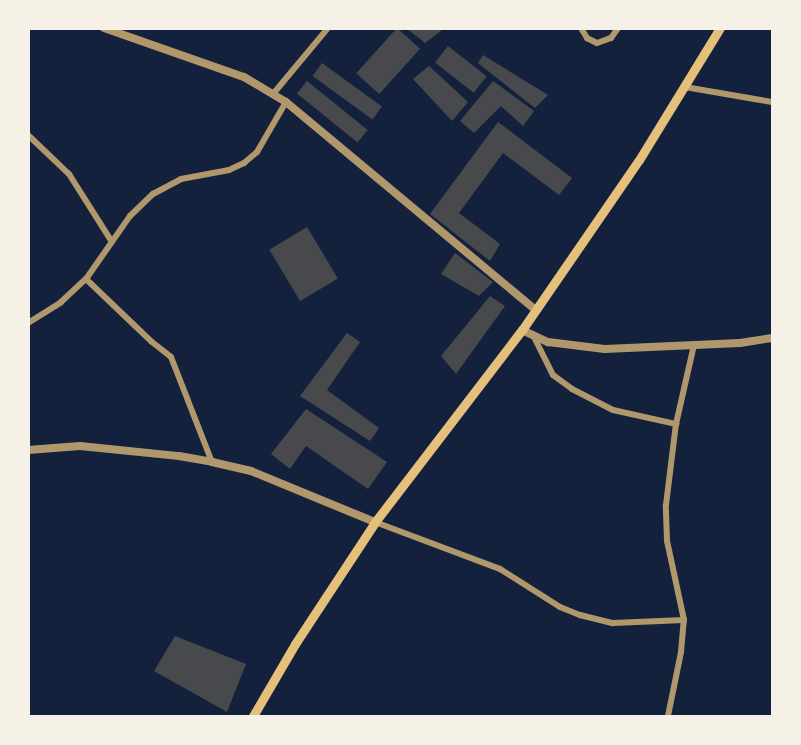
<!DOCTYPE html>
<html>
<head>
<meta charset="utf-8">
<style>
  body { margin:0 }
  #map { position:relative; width:801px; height:745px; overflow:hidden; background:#14213d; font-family:Jost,sans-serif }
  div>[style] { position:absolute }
  .building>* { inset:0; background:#48494c; transform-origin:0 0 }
  .minor>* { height:6px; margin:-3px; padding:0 3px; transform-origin:3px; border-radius:3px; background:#b1986c }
  .tertiary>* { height:8px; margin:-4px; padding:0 4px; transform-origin:4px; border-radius:4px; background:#b1986c }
  .secondary>* { height:9px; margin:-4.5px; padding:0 4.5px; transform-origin:4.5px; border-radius:4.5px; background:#e5c07b }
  span { translate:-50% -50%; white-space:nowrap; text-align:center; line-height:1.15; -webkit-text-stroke:4.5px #f6f1e7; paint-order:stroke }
  .frame { position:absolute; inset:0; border:30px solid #f6f1e7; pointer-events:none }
</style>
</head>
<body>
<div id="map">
  <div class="building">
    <div style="left:397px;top:28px;width:31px;height:61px;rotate:42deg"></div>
    <div style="clip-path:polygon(406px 28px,439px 28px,441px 31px,425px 43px)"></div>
    <div style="left:448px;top:46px;width:49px;height:21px;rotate:38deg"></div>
    <div style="clip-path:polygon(483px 55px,548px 95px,535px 108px,478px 63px)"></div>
    <div style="left:322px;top:63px;width:74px;height:16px;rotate:36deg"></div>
    <div style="clip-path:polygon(429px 66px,468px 102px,452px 121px,413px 79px)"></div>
    <div style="left:307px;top:81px;width:78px;height:16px;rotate:39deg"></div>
    <div style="clip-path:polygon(493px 81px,534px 111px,523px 126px,501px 106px,474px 133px,460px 121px)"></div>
    <div style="clip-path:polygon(498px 122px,572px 178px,559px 195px,503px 153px,459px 213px,500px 244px,490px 261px,430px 214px)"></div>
    <div style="left:307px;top:227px;width:60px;height:44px;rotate:59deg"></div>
    <div style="clip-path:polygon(455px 253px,493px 282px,479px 296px,441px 274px)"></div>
    <div style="clip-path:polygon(490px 296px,505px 306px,456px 374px,441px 356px)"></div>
    <div style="clip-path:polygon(347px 333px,360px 342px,327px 390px,379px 428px,370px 441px,300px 396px)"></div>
    <div style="clip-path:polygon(306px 409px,387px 462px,368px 489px,306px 446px,290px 469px,271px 454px)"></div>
    <div style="clip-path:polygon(175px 636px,246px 664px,227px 712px,154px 671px)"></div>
  </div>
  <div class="minor">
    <div style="left:581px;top:28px;width:12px;rotate:59deg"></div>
    <div style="left:587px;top:38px;width:11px;rotate:27deg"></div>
    <div style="left:597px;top:43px;width:15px;rotate:-20deg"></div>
    <div style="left:611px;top:38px;width:12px;rotate:-55deg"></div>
    <div style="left:685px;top:87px;width:88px;rotate:9.8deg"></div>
    <div style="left:273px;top:94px;width:86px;rotate:-50.2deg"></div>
    <div style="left:28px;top:135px;width:57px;rotate:43.6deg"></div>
    <div style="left:69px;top:174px;width:80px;rotate:57.7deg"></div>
    <div style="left:86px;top:279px;width:91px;rotate:43.7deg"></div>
    <div style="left:152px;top:342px;width:24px;rotate:38deg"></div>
    <div style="left:171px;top:357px;width:113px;rotate:68.7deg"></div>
    <div style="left:28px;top:323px;width:39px;rotate:-32deg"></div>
    <div style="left:61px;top:302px;width:34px;rotate:-43deg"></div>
    <div style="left:86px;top:279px;width:77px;rotate:-55.1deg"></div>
    <div style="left:130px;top:216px;width:32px;rotate:-44deg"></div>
    <div style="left:153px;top:194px;width:32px;rotate:-28deg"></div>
    <div style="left:181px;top:179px;width:49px;rotate:-10.6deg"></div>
    <div style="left:229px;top:170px;width:17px;rotate:-25deg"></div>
    <div style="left:244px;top:163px;width:17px;rotate:-40deg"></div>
    <div style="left:257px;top:152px;width:58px;rotate:-59.9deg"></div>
    <div style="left:534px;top:337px;width:42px;rotate:63.4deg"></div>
    <div style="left:553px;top:375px;width:24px;rotate:36deg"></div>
    <div style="left:572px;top:389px;width:46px;rotate:27.1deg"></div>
    <div style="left:613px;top:410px;width:65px;rotate:12.5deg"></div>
    <div style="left:375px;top:522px;width:134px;rotate:20.6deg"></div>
    <div style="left:500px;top:569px;width:71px;rotate:32.3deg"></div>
    <div style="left:560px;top:607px;width:22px;rotate:22deg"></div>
    <div style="left:580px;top:615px;width:34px;rotate:14deg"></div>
    <div style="left:613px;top:623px;width:71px;rotate:-2.4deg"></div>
    <div style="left:668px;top:716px;width:65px;rotate:-78.5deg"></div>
    <div style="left:681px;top:652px;width:32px;rotate:-85deg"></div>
    <div style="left:684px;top:620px;width:81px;rotate:-102.1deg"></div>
    <div style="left:667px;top:541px;width:36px;rotate:-92deg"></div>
    <div style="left:666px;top:505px;width:82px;rotate:-83deg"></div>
    <div style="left:676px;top:424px;width:81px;rotate:-77.2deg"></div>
  </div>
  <div class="tertiary">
    <div style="left:104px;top:28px;width:148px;rotate:19.3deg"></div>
    <div style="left:244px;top:77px;width:49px;rotate:30.8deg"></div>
    <div style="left:286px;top:102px;width:325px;rotate:39.8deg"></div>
    <div style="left:522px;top:330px;width:29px;rotate:25deg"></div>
    <div style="left:548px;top:342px;width:57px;rotate:7deg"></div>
    <div style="left:605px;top:349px;width:135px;rotate:-2.5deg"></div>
    <div style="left:740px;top:343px;width:32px;rotate:-9deg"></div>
    <div style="left:28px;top:450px;width:52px;rotate:-4.4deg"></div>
    <div style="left:80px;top:446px;width:100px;rotate:5.8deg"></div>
    <div style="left:179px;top:456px;width:34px;rotate:10deg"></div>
    <div style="left:212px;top:462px;width:40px;rotate:13deg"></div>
    <div style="left:251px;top:471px;width:134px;rotate:22.4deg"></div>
  </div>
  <div class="secondary">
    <div style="left:253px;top:716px;width:83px;rotate:-59.7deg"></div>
    <div style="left:295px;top:644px;width:146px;rotate:-56.7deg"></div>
    <div style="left:375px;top:522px;width:242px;rotate:-52.6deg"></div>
    <div style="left:522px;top:330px;width:206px;rotate:-55.5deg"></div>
    <div style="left:639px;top:160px;width:155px;rotate:-58.5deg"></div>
  </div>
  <div class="frame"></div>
</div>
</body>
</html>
